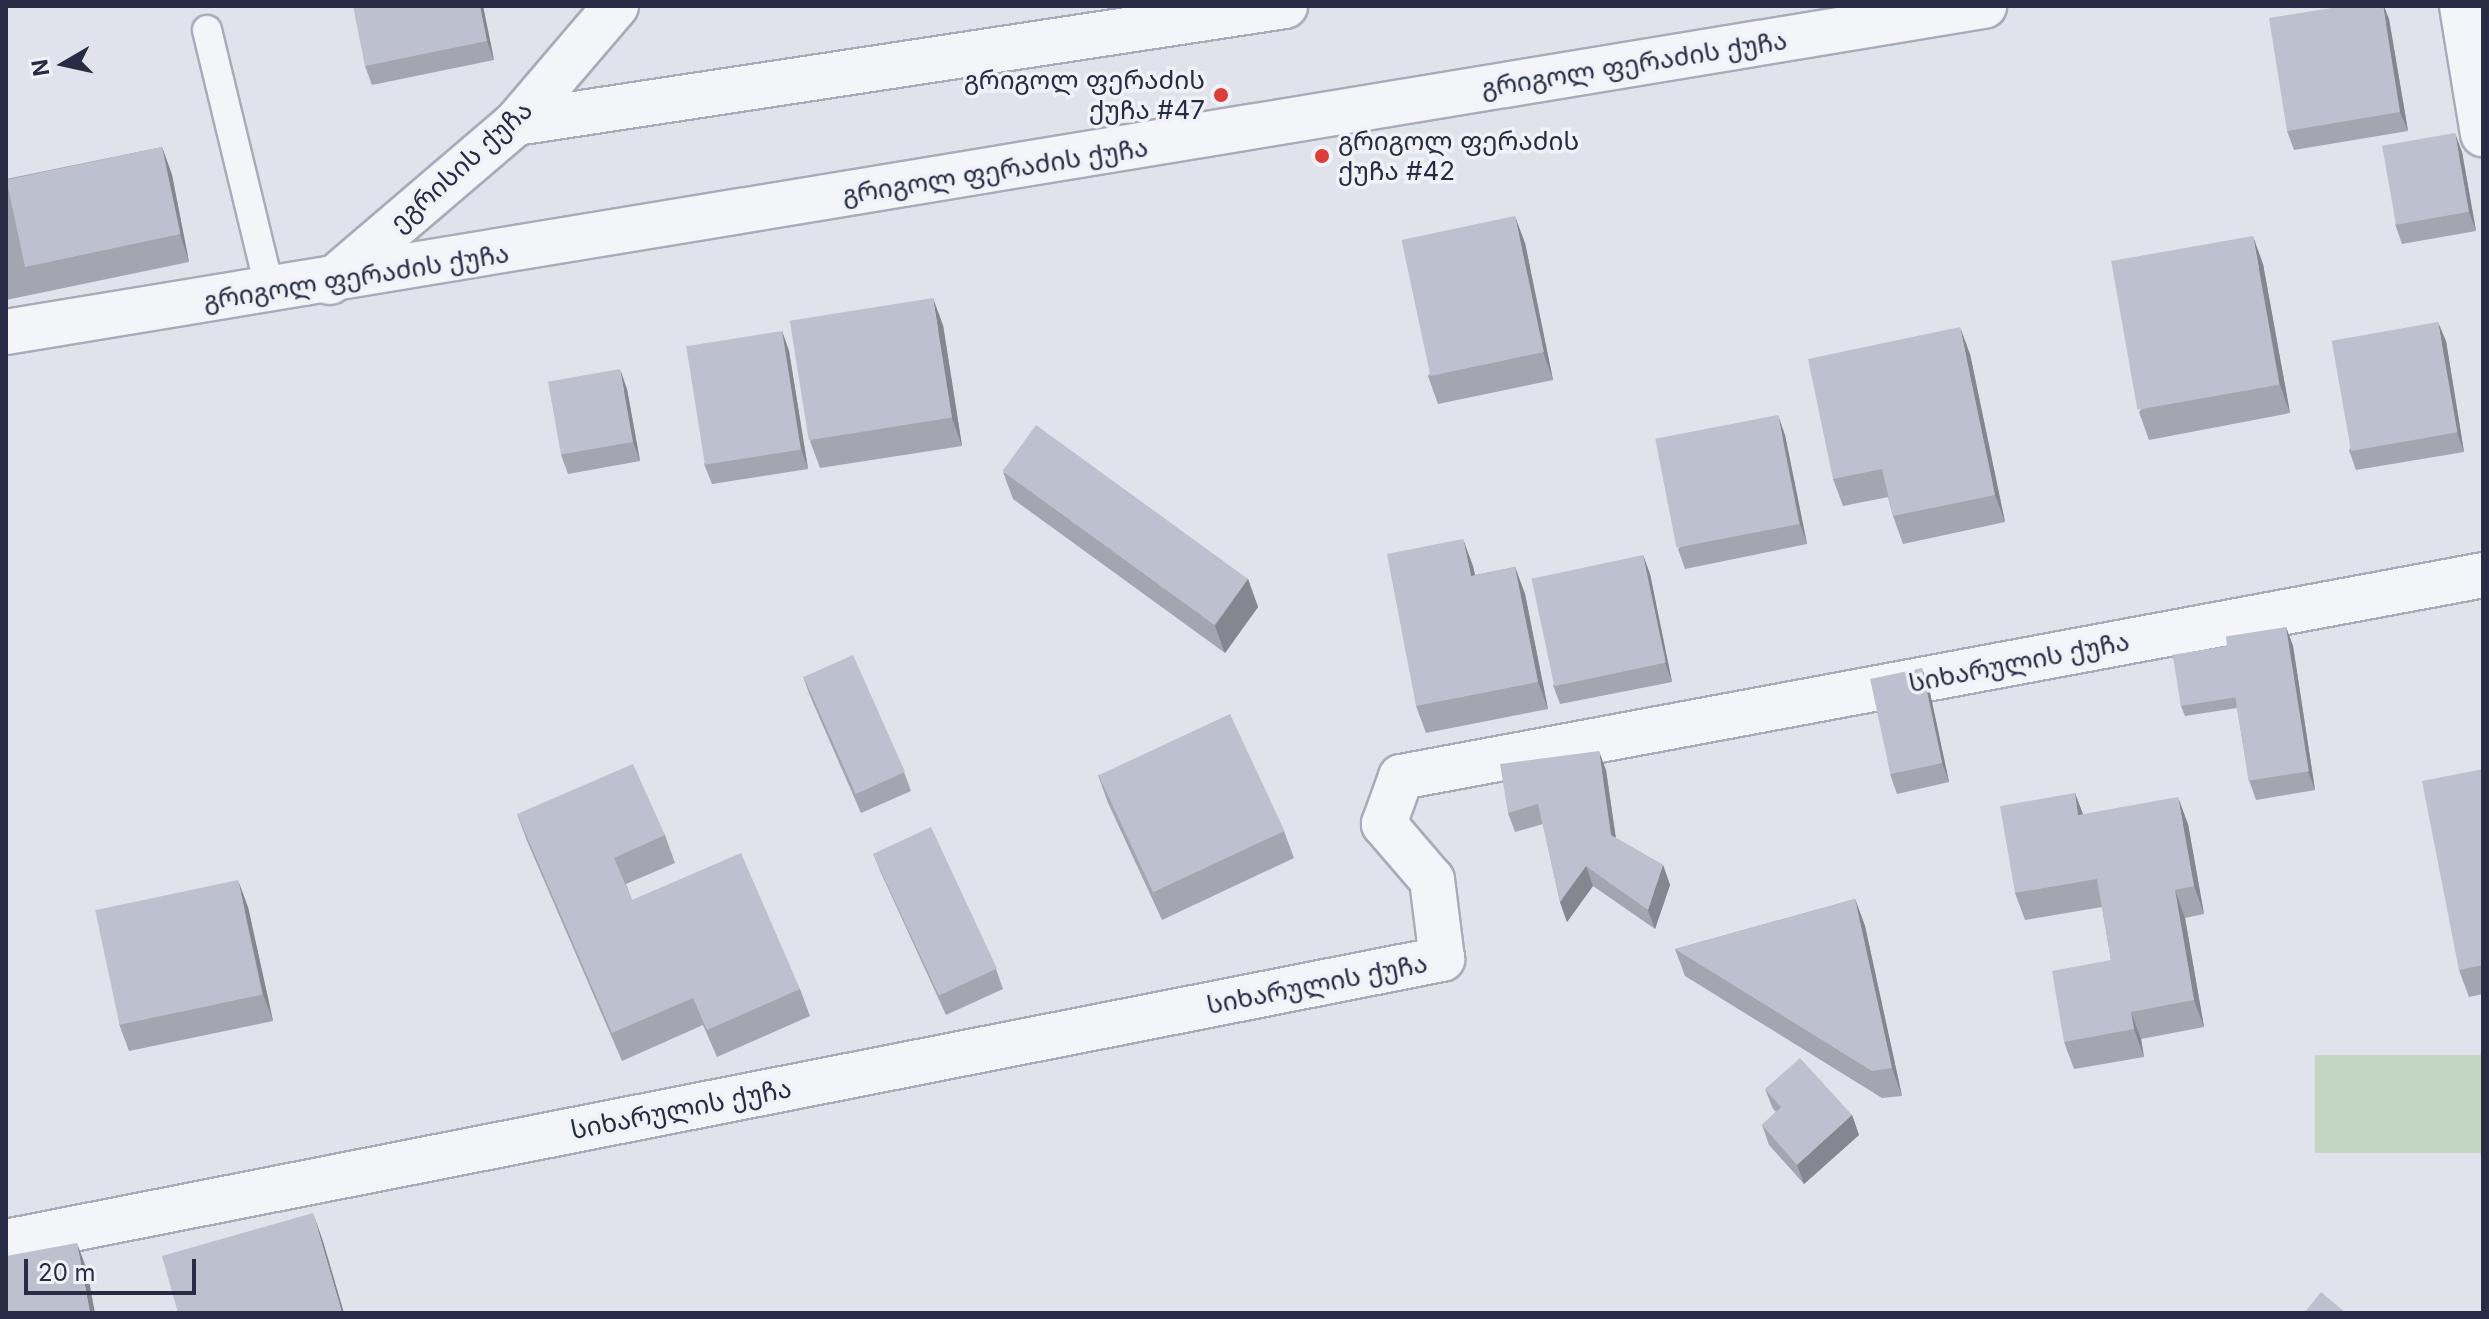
<!DOCTYPE html>
<html>
<head>
<meta charset="utf-8">
<style>
  body { margin:0 }
  #map { position:relative; width:2489px; height:1319px; overflow:hidden; background:#e0e3eb; font-family:Inter,"Noto Sans Georgian",sans-serif }
  div>[style] { position:absolute }
  .green>* { inset:0; background:#c2d6c1; transform-origin:0 0 }
  .roads { filter:drop-shadow(2px 0 #a8acb9) drop-shadow(-2px 0 #a8acb9) drop-shadow(0 2px #a8acb9) drop-shadow(0 -2px #a8acb9) }
  .service>* { height:28px; margin:-14px; padding:0 14px; transform-origin:14px; border-radius:14px; background:#f4f5f9 }
  .minor>* { height:44px; margin:-22px; padding:0 22px; transform-origin:22px; border-radius:22px; background:#f4f5f9 }
  .tertiary>* { height:44px; margin:-22px; padding:0 22px; transform-origin:22px; border-radius:22px; background:#f4f5f9 }
  .wall>* { inset:0; background:#a3a5b1 }
  .shaded-wall>* { inset:0; background:#848690 }
  .building>* { inset:0; background:#bdc0ce; transform-origin:0 0 }
  .dots>* { width:22px; height:22px; translate:-50% -50%; box-sizing:border-box; border:4px solid #f0f2f8; border-radius:50% }
  span { translate:-50% -50%; white-space:nowrap; text-align:center; line-height:1.15; -webkit-text-stroke:7px #f0f2f8; paint-order:stroke }
  .street-label { font-size:26px; color:#272c44 }
  .poi-label { font-size:26px; color:#272c44 }
  .right { translate:-100% -50%; text-align:right }
  .left { translate:0 -50%; text-align:left }
  .frame { position:absolute; inset:0; border:8px solid #272c44; pointer-events:none }
  .north { position:absolute; left:24px; top:24px; width:80px; height:80px; -webkit-text-stroke:6px #f0f2f8; paint-order:stroke; rotate:261deg; font-size:22px; font-weight:700; line-height:32px; text-align:center; color:#272c44 }
  .north::after { content:''; display:block; margin:auto; width:28px; height:36px; background:#272c44; clip-path:polygon(50% 0,100% 100%,50% 72%,0 100%) }
  .scale { position:absolute; left:24px; top:1259px; width:172px; height:36px; box-sizing:border-box; border:4px solid #272c44; border-top:0; padding-left:10px; font-size:24px; line-height:28px; white-space:nowrap; color:#272c44; -webkit-text-stroke:6px #f0f2f8; paint-order:stroke }
</style>
</head>
<body>
<div id="map">
  <div class="green">
    <div style="left:2483px;top:1055px;width:98px;height:168px;rotate:90deg"></div>
  </div>
  <div class="roads">
    <div class="service">
      <div style="left:207px;top:30px;width:268px;rotate:76.4deg"></div>
    </div>
    <div class="minor">
      <div style="left:2462px;top:6px;width:130px;rotate:80.7deg"></div>
      <div style="left:516px;top:123px;width:778px;rotate:-8.65deg"></div>
      <div style="left:330px;top:282px;width:245px;rotate:-40.5deg"></div>
      <div style="left:516px;top:123px;width:154px;rotate:-49.5deg"></div>
      <div style="left:6px;top:1242px;width:1464px;rotate:-11.15deg"></div>
      <div style="left:1442px;top:959px;width:80px;rotate:-97.2deg"></div>
      <div style="left:1432px;top:880px;width:74px;rotate:-130.6deg"></div>
      <div style="left:1384px;top:824px;width:50px;rotate:-70.1deg"></div>
      <div style="left:1401px;top:777px;width:1101px;rotate:-10.57deg"></div>
    </div>
    <div class="tertiary">
      <div style="left:6px;top:332px;width:2005px;rotate:-9.36deg"></div>
    </div>
  </div>
  <div class="wall">
    <div style="clip-path:polygon(483px 6px,494px 60px,372px 85px,365px 66px)"></div>
    <div style="clip-path:polygon(2389px 19px,2408px 131px,2294px 150px,2287px 131px)"></div>
    <div style="clip-path:polygon(162px 147px,172px 175px,189px 262px,6px 300px,6px 179px)"></div>
    <div style="clip-path:polygon(2462px 152px,2476px 231px,2402px 244px,2395px 224px)"></div>
    <div style="clip-path:polygon(1525px 243px,1553px 380px,1438px 404px,1428px 376px)"></div>
    <div style="clip-path:polygon(2263px 264px,2290px 413px,2149px 440px,2139px 412px)"></div>
    <div style="clip-path:polygon(943px 325px,962px 446px,820px 468px,810px 441px)"></div>
    <div style="clip-path:polygon(782px 331px,789px 351px,808px 469px,712px 484px,704px 464px)"></div>
    <div style="clip-path:polygon(2446px 341px,2464px 452px,2356px 470px,2349px 450px)"></div>
    <div style="clip-path:polygon(1970px 354px,2005px 522px,1903px 544px,1893px 516px,1888px 497px,1843px 506px,1833px 479px)"></div>
    <div style="clip-path:polygon(627px 389px,640px 461px,568px 474px,561px 455px)"></div>
    <div style="clip-path:polygon(1785px 435px,1807px 544px,1685px 569px,1678px 549px)"></div>
    <div style="clip-path:polygon(1003px 472px,1248px 579px,1258px 607px,1225px 653px,1013px 499px)"></div>
    <div style="clip-path:polygon(1643px 555px,1650px 574px,1672px 682px,1560px 704px,1553px 685px)"></div>
    <div style="clip-path:polygon(1473px 566px,1475px 575px,1515px 567px,1525px 594px,1548px 709px,1426px 733px,1416px 706px)"></div>
    <div style="clip-path:polygon(2286px 627px,2293px 646px,2315px 790px,2256px 800px,2249px 780px,2237px 708px,2185px 716px,2181px 706px,2228px 646px)"></div>
    <div style="clip-path:polygon(803px 676px,904px 772px,911px 791px,861px 813px,810px 696px)"></div>
    <div style="clip-path:polygon(1929px 688px,1949px 782px,1897px 794px,1890px 774px)"></div>
    <div style="clip-path:polygon(2483px 769px,2483px 994px,2469px 997px,2459px 970px)"></div>
    <div style="clip-path:polygon(1606px 770px,1616px 838px,1663px 865px,1670px 885px,1655px 929px,1593px 886px,1567px 922px,1560px 902px,1543px 824px,1515px 832px,1508px 813px)"></div>
    <div style="clip-path:polygon(1098px 775px,1284px 831px,1294px 858px,1162px 920px,1108px 803px)"></div>
    <div style="clip-path:polygon(2075px 793px,2083px 814px,2188px 824px,2204px 914px,2185px 918px,2204px 1027px,2141px 1039px,2144px 1057px,2074px 1069px,2064px 1042px,2111px 960px,2102px 907px,2025px 920px,2015px 893px)"></div>
    <div style="clip-path:polygon(517px 814px,665px 835px,675px 863px,626px 884px,632px 900px,800px 989px,810px 1016px,717px 1057px,703px 1025px,622px 1061px,527px 841px)"></div>
    <div style="clip-path:polygon(873px 853px,996px 969px,1003px 989px,946px 1015px,881px 873px)"></div>
    <div style="clip-path:polygon(1855px 899px,1865px 926px,1902px 1096px,1882px 1098px,1685px 976px,1675px 949px)"></div>
    <div style="clip-path:polygon(248px 907px,273px 1021px,129px 1051px,119px 1024px)"></div>
    <div style="clip-path:polygon(1765px 1089px,1852px 1115px,1859px 1135px,1804px 1184px,1769px 1145px,1762px 1125px,1776px 1112px,1773px 1109px)"></div>
  </div>
  <div class="shaded-wall">
    <div style="clip-path:polygon(480px 6px,483px 6px,494px 60px,487px 41px)"></div>
    <div style="clip-path:polygon(2383px 6px,2384px 6px,2389px 19px,2408px 131px,2400px 112px)"></div>
    <div style="clip-path:polygon(2455px 133px,2462px 152px,2476px 231px,2469px 212px)"></div>
    <div style="clip-path:polygon(162px 147px,172px 175px,189px 262px,180px 234px)"></div>
    <div style="clip-path:polygon(1515px 216px,1525px 243px,1553px 380px,1543px 352px)"></div>
    <div style="clip-path:polygon(2253px 236px,2263px 264px,2290px 413px,2280px 385px)"></div>
    <div style="clip-path:polygon(933px 298px,943px 325px,962px 446px,952px 418px)"></div>
    <div style="clip-path:polygon(2438px 322px,2446px 341px,2464px 452px,2457px 432px)"></div>
    <div style="clip-path:polygon(1960px 327px,1970px 354px,2005px 522px,1995px 495px)"></div>
    <div style="clip-path:polygon(782px 331px,789px 351px,808px 469px,801px 449px)"></div>
    <div style="clip-path:polygon(620px 369px,627px 389px,640px 461px,633px 442px)"></div>
    <div style="clip-path:polygon(1778px 415px,1785px 435px,1807px 544px,1800px 524px)"></div>
    <div style="clip-path:polygon(1463px 539px,1473px 566px,1481px 603px,1471px 576px)"></div>
    <div style="clip-path:polygon(1643px 555px,1650px 574px,1672px 682px,1665px 663px)"></div>
    <div style="clip-path:polygon(1515px 567px,1525px 594px,1548px 709px,1538px 682px)"></div>
    <div style="clip-path:polygon(1248px 579px,1258px 607px,1225px 653px,1215px 626px)"></div>
    <div style="clip-path:polygon(2286px 627px,2293px 646px,2315px 790px,2308px 771px)"></div>
    <div style="clip-path:polygon(1922px 668px,1929px 688px,1949px 782px,1942px 763px)"></div>
    <div style="clip-path:polygon(1599px 751px,1606px 770px,1618px 854px,1611px 835px)"></div>
    <div style="clip-path:polygon(2075px 793px,2085px 820px,2078px 815px)"></div>
    <div style="clip-path:polygon(2178px 797px,2188px 824px,2204px 914px,2194px 886px)"></div>
    <div style="clip-path:polygon(1663px 865px,1670px 885px,1655px 929px,1648px 910px)"></div>
    <div style="clip-path:polygon(1586px 866px,1593px 886px,1567px 922px,1560px 902px)"></div>
    <div style="clip-path:polygon(238px 880px,248px 907px,273px 1021px,263px 994px)"></div>
    <div style="clip-path:polygon(2175px 890px,2185px 918px,2204px 1027px,2194px 1000px)"></div>
    <div style="clip-path:polygon(1855px 899px,1865px 926px,1902px 1096px,1892px 1068px)"></div>
    <div style="clip-path:polygon(2131px 1012px,2141px 1039px,2144px 1057px,2134px 1029px)"></div>
    <div style="clip-path:polygon(1852px 1115px,1859px 1135px,1804px 1184px,1797px 1165px)"></div>
    <div style="clip-path:polygon(313px 1213px,323px 1241px,344px 1313px,342px 1313px)"></div>
    <div style="clip-path:polygon(77px 1243px,87px 1270px,95px 1313px,90px 1313px)"></div>
  </div>
  <div class="building">
    <div style="clip-path:polygon(353px 6px,480px 6px,487px 41px,365px 66px)"></div>
    <div style="clip-path:polygon(2344px 6px,2383px 6px,2400px 112px,2287px 131px,2269px 18px)"></div>
    <div style="left:2455px;top:133px;width:80px;height:74px;rotate:80deg"></div>
    <div style="left:162px;top:147px;width:89px;height:159px;rotate:78deg"></div>
    <div style="left:1515px;top:216px;width:139px;height:116px;rotate:78deg"></div>
    <div style="left:2253px;top:236px;width:151px;height:144px;rotate:80deg"></div>
    <div style="left:933px;top:298px;width:121px;height:145px;rotate:81deg"></div>
    <div style="left:2438px;top:322px;width:112px;height:108px;rotate:80deg"></div>
    <div style="clip-path:polygon(1960px 327px,1995px 495px,1893px 516px,1882px 469px,1833px 479px,1808px 359px)"></div>
    <div style="left:782px;top:331px;width:120px;height:97px;rotate:81deg"></div>
    <div style="left:620px;top:369px;width:74px;height:73px;rotate:80deg"></div>
    <div style="left:1778px;top:415px;width:111px;height:125px;rotate:79deg"></div>
    <div style="left:1036px;top:425px;width:262px;height:57px;rotate:36deg"></div>
    <div style="clip-path:polygon(1463px 539px,1471px 576px,1515px 567px,1538px 682px,1416px 706px,1387px 554px)"></div>
    <div style="left:1643px;top:555px;width:110px;height:114px;rotate:78deg"></div>
    <div style="left:2286px;top:627px;width:146px;height:61px;rotate:81deg"></div>
    <div style="left:2228px;top:646px;width:52px;height:56px;rotate:81deg"></div>
    <div style="left:853px;top:655px;width:128px;height:54px;rotate:66deg"></div>
    <div style="left:1922px;top:668px;width:97px;height:53px;rotate:78deg"></div>
    <div style="left:1230px;top:714px;width:129px;height:145px;rotate:65deg"></div>
    <div style="clip-path:polygon(1599px 751px,1611px 835px,1663px 865px,1648px 910px,1586px 866px,1560px 902px,1538px 804px,1508px 813px,1500px 764px)"></div>
    <div style="clip-path:polygon(633px 764px,665px 835px,614px 858px,632px 900px,741px 853px,800px 989px,707px 1030px,693px 998px,612px 1033px,517px 814px)"></div>
    <div style="clip-path:polygon(2483px 769px,2483px 965px,2459px 970px,2422px 781px)"></div>
    <div style="clip-path:polygon(2075px 793px,2078px 815px,2178px 797px,2194px 886px,2175px 890px,2194px 1000px,2131px 1012px,2134px 1029px,2064px 1042px,2052px 971px,2111px 960px,2097px 879px,2015px 893px,2000px 806px)"></div>
    <div style="left:931px;top:827px;width:156px;height:64px;rotate:65deg"></div>
    <div style="left:238px;top:880px;width:117px;height:146px;rotate:78deg"></div>
    <div style="clip-path:polygon(1855px 899px,1892px 1068px,1872px 1071px,1675px 949px)"></div>
    <div style="clip-path:polygon(1800px 1058px,1852px 1115px,1797px 1165px,1762px 1125px,1781px 1107px,1765px 1089px)"></div>
    <div style="clip-path:polygon(313px 1213px,342px 1313px,233px 1313px,232px 1311px,224px 1313px,178px 1313px,162px 1256px)"></div>
    <div style="clip-path:polygon(77px 1243px,90px 1313px,6px 1313px,6px 1256px)"></div>
    <div style="clip-path:polygon(2321px 1292px,2346px 1313px,2304px 1313px)"></div>
  </div>
  <div class="dots">
    <div style="left:1221px;top:95px;background:#dd3e38"></div>
    <div style="left:1322px;top:156px;background:#dd3e38"></div>
  </div>
  <div class="street-label">
    <span style="left:1634px;top:64px;rotate:-9deg">გრიგოლ ფერაძის ქუჩა</span>
    <span style="left:461px;top:166px;rotate:-42deg">ეგრისის ქუჩა</span>
    <span style="left:995px;top:171px;rotate:-9deg">გრიგოლ ფერაძის ქუჩა</span>
    <span style="left:356px;top:277px;rotate:-9deg">გრიგოლ ფერაძის ქუჩა</span>
    <span style="left:2019px;top:662px;rotate:-11deg">სიხარულის ქუჩა</span>
    <span style="left:1317px;top:984px;rotate:-11deg">სიხარულის ქუჩა</span>
    <span style="left:681px;top:1109px;rotate:-11deg">სიხარულის ქუჩა</span>
  </div>
  <div class="poi-label">
    <span class="right" style="left:1205px;top:95px">გრიგოლ ფერაძის<br>ქუჩა #47</span>
    <span class="left" style="left:1338px;top:156px">გრიგოლ ფერაძის<br>ქუჩა #42</span>
  </div>
  <div class="frame"></div>
  <div class="north">N</div>
  <div class="scale">20 m</div>
</div>
</body>
</html>
